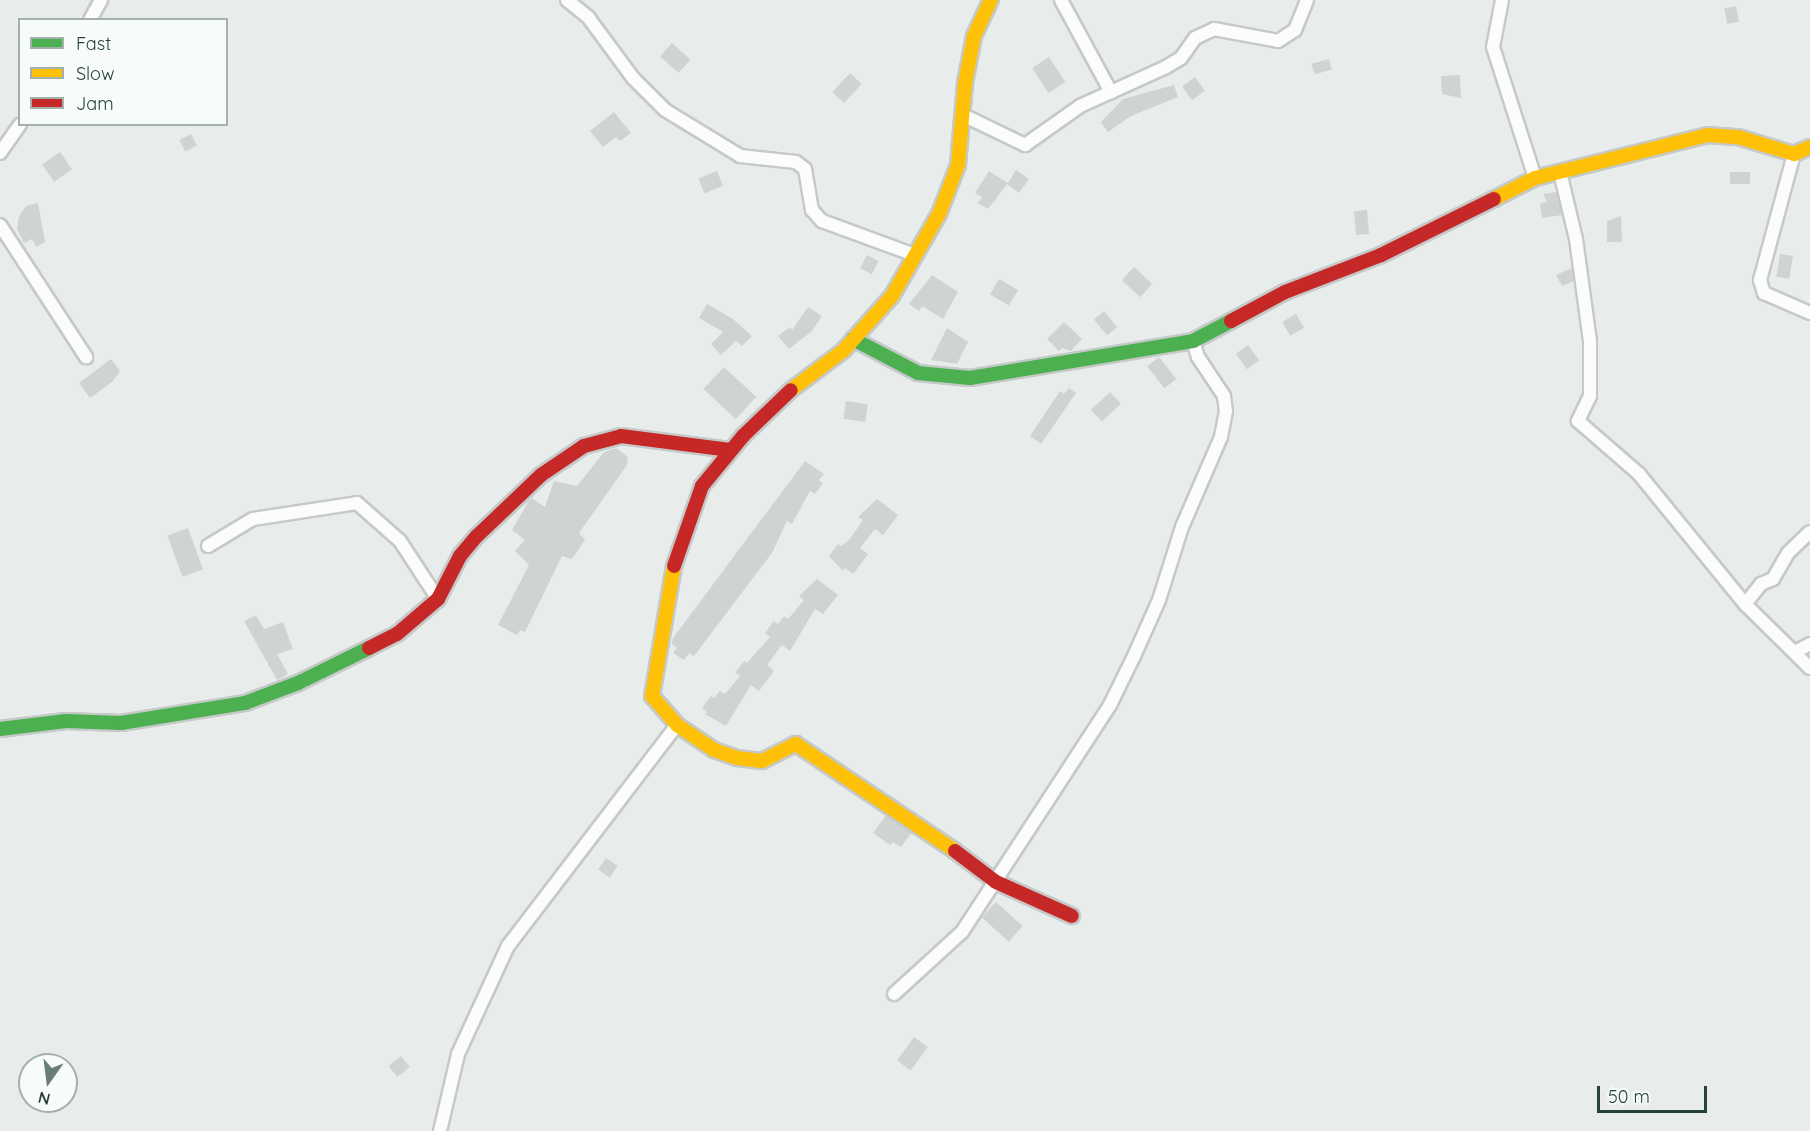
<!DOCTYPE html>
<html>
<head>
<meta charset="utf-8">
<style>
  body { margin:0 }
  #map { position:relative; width:1810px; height:1131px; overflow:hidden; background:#e8edeb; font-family:Quicksand,sans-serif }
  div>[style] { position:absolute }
  .building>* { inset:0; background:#cfd4d2; transform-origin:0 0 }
  .roads { filter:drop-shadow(2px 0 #c5cac8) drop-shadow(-2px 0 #c5cac8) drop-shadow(0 2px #c5cac8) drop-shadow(0 -2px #c5cac8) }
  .street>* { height:12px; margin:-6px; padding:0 6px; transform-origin:6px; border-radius:6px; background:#fcfcfc }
  .fast>* { height:14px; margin:-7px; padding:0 7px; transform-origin:7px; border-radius:7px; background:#4caf50 }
  .slow>* { height:14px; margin:-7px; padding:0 7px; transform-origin:7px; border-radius:7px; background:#ffc107 }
  .jam>* { height:14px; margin:-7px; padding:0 7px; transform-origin:7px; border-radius:7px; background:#c62828 }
  span { translate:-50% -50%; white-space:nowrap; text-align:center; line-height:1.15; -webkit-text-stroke:4.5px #f7fbf9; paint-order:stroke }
  .legend { position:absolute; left:18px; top:18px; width:210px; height:108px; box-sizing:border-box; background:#f7fbf9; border:2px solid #a3b1ad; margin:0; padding:8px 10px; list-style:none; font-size:18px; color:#24423a }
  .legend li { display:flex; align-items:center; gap:12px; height:30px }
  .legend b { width:30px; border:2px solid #a3b1ad }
  .north { position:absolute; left:18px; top:1053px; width:60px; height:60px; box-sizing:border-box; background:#f7fbf9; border:2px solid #a3b1ad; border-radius:50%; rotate:194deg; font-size:16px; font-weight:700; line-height:24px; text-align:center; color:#24423a }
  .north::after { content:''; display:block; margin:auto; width:21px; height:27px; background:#697e78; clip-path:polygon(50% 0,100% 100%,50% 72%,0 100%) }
  .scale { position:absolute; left:1597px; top:1086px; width:110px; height:27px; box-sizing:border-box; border:3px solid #24423a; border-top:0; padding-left:8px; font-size:18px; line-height:21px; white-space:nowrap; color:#24423a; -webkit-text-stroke:4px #f7fbf9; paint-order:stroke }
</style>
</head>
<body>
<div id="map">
  <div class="building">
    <div style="left:1736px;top:6px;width:16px;height:12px;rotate:79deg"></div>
    <div style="left:672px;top:43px;width:25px;height:18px;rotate:42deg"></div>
    <div style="left:1049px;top:57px;width:30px;height:20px;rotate:57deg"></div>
    <div style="left:1329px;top:59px;width:11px;height:18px;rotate:75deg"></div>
    <div style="left:850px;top:73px;width:16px;height:26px;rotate:43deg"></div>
    <div style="clip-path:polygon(1460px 75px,1461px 98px,1442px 94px,1441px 76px)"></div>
    <div style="left:1195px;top:77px;width:17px;height:16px;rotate:54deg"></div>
    <div style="clip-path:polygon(1174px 85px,1178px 97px,1131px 116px,1108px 132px,1101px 122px,1123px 99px)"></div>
    <div style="clip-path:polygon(614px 112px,631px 133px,620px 141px,616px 137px,603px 147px,590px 131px)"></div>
    <div style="left:191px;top:134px;width:13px;height:13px;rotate:63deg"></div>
    <div style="left:60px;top:152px;width:21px;height:22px;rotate:55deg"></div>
    <div style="clip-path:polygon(1016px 170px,1029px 179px,1019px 193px,1007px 184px,988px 209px,978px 203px,982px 197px,975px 193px,989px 171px,1008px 183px)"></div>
    <div style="left:717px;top:171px;width:16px;height:20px;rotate:68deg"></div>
    <div style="left:1730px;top:172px;width:20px;height:12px"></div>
    <div style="clip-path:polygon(1556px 192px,1562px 215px,1542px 218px,1540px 203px,1547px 202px,1543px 194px)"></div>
    <div style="clip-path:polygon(38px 203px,45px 242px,36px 247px,32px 239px,24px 243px,17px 229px,19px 216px,26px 206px)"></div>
    <div style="left:1367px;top:210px;width:24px;height:13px;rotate:85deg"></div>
    <div style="clip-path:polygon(1621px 216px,1622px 242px,1607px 242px,1607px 221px)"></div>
    <div style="left:1780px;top:254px;width:13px;height:23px;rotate:9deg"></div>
    <div style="left:867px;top:255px;width:13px;height:15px;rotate:27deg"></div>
    <div style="left:1134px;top:267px;width:25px;height:18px;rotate:43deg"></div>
    <div style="clip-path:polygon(1572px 268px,1574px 281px,1562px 286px,1556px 275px)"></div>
    <div style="clip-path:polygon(932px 275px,958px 292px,943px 319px,922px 306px,919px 311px,909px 304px)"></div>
    <div style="left:999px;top:279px;width:22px;height:18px;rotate:30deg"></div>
    <div style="clip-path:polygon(707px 304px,733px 319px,752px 336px,742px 346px,736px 341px,721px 355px,711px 344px,723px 332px,699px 318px)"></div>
    <div style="clip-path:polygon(808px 307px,822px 316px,812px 331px,789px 349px,778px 336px,790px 327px,792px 330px)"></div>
    <div style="left:1104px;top:311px;width:21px;height:13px;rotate:51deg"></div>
    <div style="left:1296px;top:314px;width:16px;height:16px;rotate:60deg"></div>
    <div style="clip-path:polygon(1064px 322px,1082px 339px,1071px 351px,1062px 348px,1059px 351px,1047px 339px)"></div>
    <div style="clip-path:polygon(947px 328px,968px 342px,957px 364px,931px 360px)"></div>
    <div style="left:1248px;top:345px;width:19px;height:15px;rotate:54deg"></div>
    <div style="left:1159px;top:357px;width:28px;height:15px;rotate:52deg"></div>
    <div style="clip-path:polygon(111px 359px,120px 371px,112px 382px,90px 398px,79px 383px)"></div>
    <div style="left:724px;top:367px;width:44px;height:30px;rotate:43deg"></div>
    <div style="clip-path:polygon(1069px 388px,1076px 393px,1041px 444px,1030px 436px,1060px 391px,1064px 394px)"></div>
    <div style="left:1110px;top:392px;width:16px;height:26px;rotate:47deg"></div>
    <div style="left:846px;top:401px;width:22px;height:18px;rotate:8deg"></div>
    <div style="clip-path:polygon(616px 448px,628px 457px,627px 465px,579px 533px,585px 540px,572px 559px,562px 556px,525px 632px,520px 630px,517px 635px,498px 625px,529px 565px,515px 551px,525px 540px,512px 530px,528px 502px,532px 498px,545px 507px,554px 481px,577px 486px,604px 452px)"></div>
    <div style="clip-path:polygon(805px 461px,824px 474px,819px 480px,823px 483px,815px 494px,810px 491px,792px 524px,787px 521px,772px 553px,694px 656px,689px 653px,684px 660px,673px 653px,677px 648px,672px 644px,673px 638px)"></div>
    <div style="clip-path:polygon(877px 499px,898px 515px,883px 535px,875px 529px,860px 548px,868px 554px,853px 574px,845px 568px,843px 571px,829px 556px,838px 544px,841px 546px,849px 540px,863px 520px,858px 517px)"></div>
    <div style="left:188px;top:528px;width:44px;height:22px;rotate:70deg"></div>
    <div style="clip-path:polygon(817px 579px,838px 595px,823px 614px,815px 609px,790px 651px,782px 645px,767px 665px,774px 671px,759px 691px,751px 685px,726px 726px,705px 714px,707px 712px,702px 708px,711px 696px,714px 698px,720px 691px,725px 694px,740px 676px,735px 673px,744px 661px,747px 663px,770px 637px,765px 633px,774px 621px,778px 624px,784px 616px,788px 619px,804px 600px,799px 596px)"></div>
    <div style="clip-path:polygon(256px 615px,264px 629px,283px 622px,293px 649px,277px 654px,288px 674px,277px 680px,244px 621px)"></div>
    <div style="clip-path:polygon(886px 815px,912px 832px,901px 847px,893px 842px,890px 845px,873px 833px)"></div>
    <div style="left:606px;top:858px;width:14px;height:14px;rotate:34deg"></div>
    <div style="left:996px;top:902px;width:36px;height:21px;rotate:42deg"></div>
    <div style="left:914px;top:1037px;width:17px;height:29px;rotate:36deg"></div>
    <div style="left:401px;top:1056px;width:14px;height:16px;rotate:51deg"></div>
  </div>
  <div class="roads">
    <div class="street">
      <div style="left:567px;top:0;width:27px;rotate:39deg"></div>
      <div style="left:588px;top:17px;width:76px;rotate:53.6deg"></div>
      <div style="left:633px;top:78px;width:45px;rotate:45deg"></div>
      <div style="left:665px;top:110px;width:88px;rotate:31.5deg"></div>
      <div style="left:740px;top:156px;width:56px;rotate:6.1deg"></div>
      <div style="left:796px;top:162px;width:11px;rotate:38deg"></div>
      <div style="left:805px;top:169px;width:42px;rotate:80.3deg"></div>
      <div style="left:812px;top:210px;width:15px;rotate:48deg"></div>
      <div style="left:822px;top:221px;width:99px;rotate:20.1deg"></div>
      <div style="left:1061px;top:0;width:105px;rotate:61.5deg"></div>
      <div style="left:1502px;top:0;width:48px;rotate:100.8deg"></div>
      <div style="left:1493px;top:47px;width:138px;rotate:72.2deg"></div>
      <div style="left:90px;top:20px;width:23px;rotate:-61deg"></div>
      <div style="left:965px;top:116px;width:67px;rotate:25.8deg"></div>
      <div style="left:1025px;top:145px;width:67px;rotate:-35.3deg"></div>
      <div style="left:1080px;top:106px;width:94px;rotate:-24.4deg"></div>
      <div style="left:1166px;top:67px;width:17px;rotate:-31deg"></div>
      <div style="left:1181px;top:58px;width:24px;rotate:-55deg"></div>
      <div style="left:1195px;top:38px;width:21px;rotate:-25deg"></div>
      <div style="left:1214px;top:29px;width:65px;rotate:10.6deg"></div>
      <div style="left:1278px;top:41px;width:20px;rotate:-33deg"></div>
      <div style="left:1295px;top:30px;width:32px;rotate:-68deg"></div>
      <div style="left:0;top:153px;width:35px;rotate:-55deg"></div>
      <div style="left:1794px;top:154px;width:131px;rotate:105.1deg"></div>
      <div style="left:1760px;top:280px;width:14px;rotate:73deg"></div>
      <div style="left:1764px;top:293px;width:50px;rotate:23.5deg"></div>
      <div style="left:1560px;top:172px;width:69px;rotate:76.6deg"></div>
      <div style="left:1576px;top:239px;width:103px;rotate:82.2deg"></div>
      <div style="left:1590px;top:341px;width:55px;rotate:90deg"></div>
      <div style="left:1590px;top:396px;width:28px;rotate:116deg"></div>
      <div style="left:1578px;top:421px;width:81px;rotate:41deg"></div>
      <div style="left:1639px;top:474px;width:168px;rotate:50.8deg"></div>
      <div style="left:1745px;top:604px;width:91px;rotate:44.6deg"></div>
      <div style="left:0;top:225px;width:158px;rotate:56.9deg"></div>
      <div style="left:208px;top:546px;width:52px;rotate:-31deg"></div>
      <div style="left:253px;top:519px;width:105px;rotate:-8.7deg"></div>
      <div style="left:357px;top:503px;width:57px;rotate:41.5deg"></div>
      <div style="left:400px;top:541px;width:69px;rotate:56.8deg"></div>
      <div style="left:1745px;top:604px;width:26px;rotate:-51deg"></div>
      <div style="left:1761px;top:584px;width:13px;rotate:-23deg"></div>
      <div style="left:1773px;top:579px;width:30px;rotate:-60deg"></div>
      <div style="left:1788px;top:553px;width:30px;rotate:-44deg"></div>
      <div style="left:1795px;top:652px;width:17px;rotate:-28deg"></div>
      <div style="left:894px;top:994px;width:92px;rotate:-42.4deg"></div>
      <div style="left:962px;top:932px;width:271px;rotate:-56.9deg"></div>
      <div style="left:1110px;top:705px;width:55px;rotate:-63.9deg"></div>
      <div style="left:1134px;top:656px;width:61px;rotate:-65.9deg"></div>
      <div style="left:1159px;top:600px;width:77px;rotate:-72.5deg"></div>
      <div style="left:1182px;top:527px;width:98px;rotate:-66.6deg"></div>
      <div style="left:1221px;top:437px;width:26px;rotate:-79deg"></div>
      <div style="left:1226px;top:411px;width:15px;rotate:-98deg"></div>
      <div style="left:1224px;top:396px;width:47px;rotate:-123.7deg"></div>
      <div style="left:1198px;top:357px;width:17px;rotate:-107deg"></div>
      <div style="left:440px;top:1131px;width:79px;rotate:-76.8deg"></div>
      <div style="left:458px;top:1054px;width:119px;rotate:-65.2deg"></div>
      <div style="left:508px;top:946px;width:278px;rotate:-52.6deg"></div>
    </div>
    <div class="fast">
      <div style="left:853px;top:339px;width:73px;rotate:27.6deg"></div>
      <div style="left:918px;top:373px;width:52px;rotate:5.5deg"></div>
      <div style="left:970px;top:378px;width:226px;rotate:-9.4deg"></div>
      <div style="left:1193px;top:341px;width:43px;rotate:-27.8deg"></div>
      <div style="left:0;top:729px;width:66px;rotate:-6.9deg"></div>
      <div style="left:66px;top:721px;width:55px;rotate:2.1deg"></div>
      <div style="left:121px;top:723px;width:126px;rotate:-9.2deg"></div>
      <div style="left:245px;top:703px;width:57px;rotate:-20.7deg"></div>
      <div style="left:298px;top:683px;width:79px;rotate:-26.2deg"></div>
    </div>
    <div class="slow">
      <div style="left:1494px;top:199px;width:46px;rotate:-27.1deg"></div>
      <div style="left:1535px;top:178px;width:177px;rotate:-14deg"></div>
      <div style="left:1707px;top:135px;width:31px;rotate:4deg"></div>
      <div style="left:1738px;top:137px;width:59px;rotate:16.9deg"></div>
      <div style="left:1794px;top:154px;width:17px;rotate:-24deg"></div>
      <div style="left:791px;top:390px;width:66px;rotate:-37deg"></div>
      <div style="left:844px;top:350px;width:72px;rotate:-48.4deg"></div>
      <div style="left:892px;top:296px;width:95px;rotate:-60.2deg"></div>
      <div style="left:939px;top:214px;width:53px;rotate:-68.8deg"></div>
      <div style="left:958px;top:165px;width:82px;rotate:-85.1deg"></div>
      <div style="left:965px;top:83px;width:48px;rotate:-79.2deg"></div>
      <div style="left:974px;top:36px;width:40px;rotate:-65deg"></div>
      <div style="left:674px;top:566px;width:132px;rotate:99.6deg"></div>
      <div style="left:652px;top:696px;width:38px;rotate:49deg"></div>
      <div style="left:677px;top:725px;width:45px;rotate:34deg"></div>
      <div style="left:714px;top:750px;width:24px;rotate:19deg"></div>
      <div style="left:737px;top:758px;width:25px;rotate:7deg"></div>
      <div style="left:762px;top:761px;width:38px;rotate:-27deg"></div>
      <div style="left:796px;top:744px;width:192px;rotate:33.9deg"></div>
    </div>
    <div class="jam">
      <div style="left:1231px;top:321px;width:61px;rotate:-28.2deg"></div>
      <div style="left:1285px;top:292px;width:103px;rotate:-21.1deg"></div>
      <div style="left:1381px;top:255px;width:126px;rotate:-26.4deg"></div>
      <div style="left:674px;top:566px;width:85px;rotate:-70.7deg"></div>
      <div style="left:702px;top:486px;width:65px;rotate:-50.6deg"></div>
      <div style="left:743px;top:436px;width:66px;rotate:-43.8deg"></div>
      <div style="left:369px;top:648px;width:31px;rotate:-27deg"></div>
      <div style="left:397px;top:634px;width:54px;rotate:-40.5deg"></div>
      <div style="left:438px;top:599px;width:48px;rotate:-62.9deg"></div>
      <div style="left:460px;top:556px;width:26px;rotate:-50deg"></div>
      <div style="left:477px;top:536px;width:88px;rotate:-43.6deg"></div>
      <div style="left:541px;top:475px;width:52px;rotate:-34deg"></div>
      <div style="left:584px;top:446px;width:38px;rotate:-15deg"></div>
      <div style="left:621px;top:436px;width:110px;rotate:7.3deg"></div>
      <div style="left:955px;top:851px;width:51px;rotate:37.1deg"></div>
      <div style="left:996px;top:882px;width:83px;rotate:24.1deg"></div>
    </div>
  </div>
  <ul class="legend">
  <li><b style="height:8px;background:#4caf50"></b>Fast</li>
  <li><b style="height:8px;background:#ffc107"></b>Slow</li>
  <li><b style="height:8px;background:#c62828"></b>Jam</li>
  </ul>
  <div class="north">N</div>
  <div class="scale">50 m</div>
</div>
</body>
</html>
